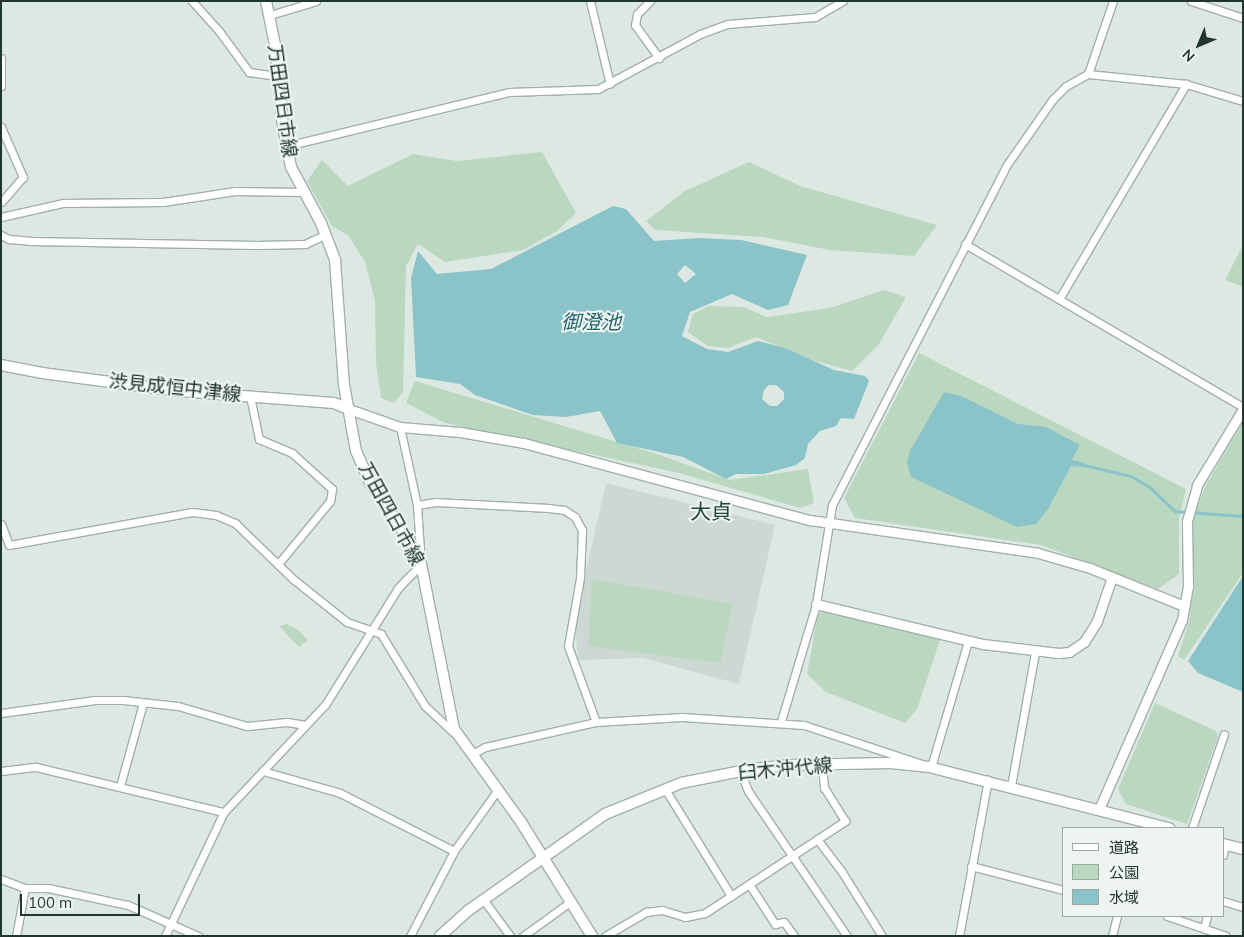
<!DOCTYPE html>
<html>
<head>
<meta charset="utf-8">
<style>
  body { margin:0 }
  #map { position:relative; width:1244px; height:937px; overflow:hidden; background:#dee8e3; font-family:Mulish,"Noto Sans JP",sans-serif }
  div>[style] { position:absolute }
  .built>* { inset:0; background:#cdd8d2 }
  .green>* { inset:0; background:#b9d8bf }
  .water>* { inset:0; background:#8bc4c8 }
  .stream>* { height:2.5px; margin:-1.25px; padding:0 1.25px; transform-origin:1.25px; border-radius:1.25px; background:#8bc4c8 }
  .roads { filter:drop-shadow(1px 0 #a2afa9) drop-shadow(-1px 0 #a2afa9) drop-shadow(0 1px #a2afa9) drop-shadow(0 -1px #a2afa9) }
  .minor>* { height:7px; margin:-3.5px; padding:0 3.5px; transform-origin:3.5px; border-radius:3.5px; background:#fff }
  .tertiary>* { height:9px; margin:-4.5px; padding:0 4.5px; transform-origin:4.5px; border-radius:4.5px; background:#fff }
  .secondary>* { height:10px; margin:-5px; padding:0 5px; transform-origin:5px; border-radius:5px; background:#fff }
  span { translate:-50% -50%; white-space:nowrap; text-align:center; line-height:1.15; -webkit-text-stroke:4px #eef5f1; paint-order:stroke }
  .street-label { font-size:19px; color:#21362f }
  .water-label { font-size:20px; color:#22656b; font-style:italic }
  .quarter-label { font-size:21px; color:#204639 }
  .frame { position:absolute; inset:0; border:2px solid #21362f; pointer-events:none }
  .legend { position:absolute; left:1062px; top:827px; width:162px; height:90px; box-sizing:border-box; background:#eef5f1; border:1px solid #9ca9a3; margin:0; padding:6px 9px; list-style:none; font-size:15px; color:#21362f }
  .legend li { display:flex; align-items:center; gap:10px; height:25px }
  .legend b { width:25px; border:1px solid #9ca9a3 }
  .north { position:absolute; left:1174px; top:20px; width:50px; height:50px; -webkit-text-stroke:4px #eef5f1; paint-order:stroke; rotate:225deg; font-size:14px; font-weight:700; line-height:20px; text-align:center; color:#21362f }
  .north::after { content:''; display:block; margin:auto; width:18px; height:22px; background:#21362f; clip-path:polygon(50% 0,100% 100%,50% 72%,0 100%) }
  .scale { position:absolute; left:20px; top:894px; width:120px; height:22px; box-sizing:border-box; border:2px solid #21362f; border-top:0; padding-left:6px; font-size:15px; line-height:18px; white-space:nowrap; color:#21362f; -webkit-text-stroke:4px #eef5f1; paint-order:stroke }
</style>
</head>
<body>
<div id="map">
  <div class="built">
    <div style="clip-path:polygon(606px 483px,775px 525px,739px 684px,643px 658px,578px 660px,575px 620px)"></div>
  </div>
  <div class="green">
    <div style="clip-path:polygon(542px 152px,576px 213px,557px 231px,523px 250px,445px 262px,418px 244px,406px 266px,403px 392px,394px 403px,381px 398px,376px 363px,375px 301px,365px 262px,348px 235px,332px 226px,307px 181px,322px 160px,348px 186px,413px 154px,457px 161px)"></div>
    <div style="clip-path:polygon(749px 162px,800px 186px,937px 225px,914px 256px,830px 250px,763px 237px,655px 230px,646px 221px,685px 191px)"></div>
    <div style="clip-path:polygon(1243px 245px,1243px 287px,1225px 280px)"></div>
    <div style="clip-path:polygon(884px 290px,906px 297px,879px 344px,852px 371px,812px 360px,756px 337px,728px 348px,708px 346px,688px 332px,693px 314px,709px 306px,744px 307px,767px 317px,830px 308px)"></div>
    <div style="clip-path:polygon(919px 353px,1186px 489px,1179px 519px,1179px 574px,1158px 589px,1041px 545px,855px 518px,844px 498px)"></div>
    <div style="clip-path:polygon(415px 381px,660px 455px,729px 480px,808px 469px,814px 503px,800px 508px,679px 473px,445px 423px,406px 403px)"></div>
    <div style="clip-path:polygon(1243px 422px,1243px 573px,1184px 660px,1178px 656px,1190px 618px,1193px 520px,1205px 487px)"></div>
    <div style="clip-path:polygon(592px 579px,733px 604px,720px 663px,588px 646px)"></div>
    <div style="clip-path:polygon(824px 611px,940px 640px,917px 709px,905px 723px,826px 692px,807px 674px,818px 614px)"></div>
    <div style="clip-path:polygon(287px 624px,299px 631px,308px 640px,299px 647px,279px 626px)"></div>
    <div style="clip-path:polygon(1155px 703px,1216px 731px,1218px 737px,1187px 824px,1126px 804px,1118px 789px)"></div>
  </div>
  <div class="water">
    <div style="clip-path:polygon(evenodd,613px 206px,626px 209px,654px 241px,700px 238px,741px 240px,807px 255px,788px 305px,768px 310px,732px 294px,690px 312px,682px 336px,707px 349px,728px 352px,758px 341px,785px 348px,834px 370px,865px 376px,869px 381px,854px 419px,841px 418px,836px 426px,820px 431px,808px 444px,805px 458px,796px 465px,764px 474px,736px 474px,726px 479px,683px 457px,617px 443px,600px 411px,566px 417px,533px 415px,475px 395px,460px 384px,416px 377px,411px 278px,418px 251px,437px 274px,491px 269px,613px 206px,685px 265px,696px 274px,685px 283px,677px 274px,685px 265px,613px 206px,769px 385px,776px 385px,784px 392px,784px 399px,777px 406px,770px 406px,762px 399px,764px 390px,769px 385px)"></div>
    <div style="clip-path:polygon(944px 392px,961px 396px,1018px 424px,1046px 427px,1080px 445px,1072px 460px,1084px 463px,1083px 467px,1071px 466px,1048px 509px,1036px 524px,1017px 527px,911px 477px,907px 462px,910px 451px)"></div>
    <div style="clip-path:polygon(1243px 576px,1243px 692px,1198px 673px,1188px 661px)"></div>
  </div>
  <div class="stream">
    <div style="left:1084px;top:465px;width:48px;rotate:13.2deg"></div>
    <div style="left:1131px;top:476px;width:22px;rotate:30deg"></div>
    <div style="left:1150px;top:487px;width:35px;rotate:44deg"></div>
    <div style="left:1175px;top:511px;width:68px;rotate:4.2deg"></div>
  </div>
  <div class="roads">
    <div class="minor">
      <div style="left:192px;top:1px;width:40px;rotate:48deg"></div>
      <div style="left:219px;top:31px;width:51px;rotate:53.8deg"></div>
      <div style="left:249px;top:72px;width:30px;rotate:8deg"></div>
      <div style="left:590px;top:1px;width:85px;rotate:76.5deg"></div>
      <div style="left:650px;top:1px;width:18px;rotate:135deg"></div>
      <div style="left:637px;top:14px;width:11px;rotate:100deg"></div>
      <div style="left:635px;top:25px;width:41px;rotate:54deg"></div>
      <div style="left:1191px;top:1px;width:55px;rotate:18.1deg"></div>
      <div style="left:270px;top:15px;width:48px;rotate:-16.9deg"></div>
      <div style="left:1px;top:58px;width:28px;rotate:90deg"></div>
      <div style="left:1088px;top:74px;width:99px;rotate:5.8deg"></div>
      <div style="left:1186px;top:84px;width:59px;rotate:16.6deg"></div>
      <div style="left:1px;top:127px;width:55px;rotate:66.3deg"></div>
      <div style="left:23px;top:177px;width:33px;rotate:131deg"></div>
      <div style="left:286px;top:146px;width:229px;rotate:-13.6deg"></div>
      <div style="left:509px;top:92px;width:89px;rotate:-1.9deg"></div>
      <div style="left:598px;top:89px;width:116px;rotate:-28.3deg"></div>
      <div style="left:700px;top:34px;width:29px;rotate:-20deg"></div>
      <div style="left:727px;top:24px;width:88px;rotate:-4.5deg"></div>
      <div style="left:815px;top:17px;width:32px;rotate:-30deg"></div>
      <div style="left:1px;top:217px;width:64px;rotate:-12.7deg"></div>
      <div style="left:63px;top:203px;width:100px;rotate:-0.6deg"></div>
      <div style="left:163px;top:202px;width:73px;rotate:-8.7deg"></div>
      <div style="left:235px;top:191px;width:68px;rotate:0.8deg"></div>
      <div style="left:1px;top:235px;width:9px;rotate:27deg"></div>
      <div style="left:9px;top:239px;width:21px;rotate:5deg"></div>
      <div style="left:30px;top:241px;width:227px;rotate:1deg"></div>
      <div style="left:257px;top:245px;width:48px;rotate:-1.2deg"></div>
      <div style="left:305px;top:244px;width:23px;rotate:-25deg"></div>
      <div style="left:965px;top:244px;width:322px;rotate:30.4deg"></div>
      <div style="left:1059px;top:299px;width:250px;rotate:-59.4deg"></div>
      <div style="left:250px;top:396px;width:44px;rotate:78.2deg"></div>
      <div style="left:259px;top:439px;width:36px;rotate:23deg"></div>
      <div style="left:292px;top:453px;width:54px;rotate:42deg"></div>
      <div style="left:332px;top:489px;width:12px;rotate:99deg"></div>
      <div style="left:330px;top:501px;width:82px;rotate:129.5deg"></div>
      <div style="left:417px;top:505px;width:19px;rotate:-9deg"></div>
      <div style="left:436px;top:502px;width:113px;rotate:3deg"></div>
      <div style="left:549px;top:508px;width:15px;rotate:8deg"></div>
      <div style="left:564px;top:510px;width:13px;rotate:32deg"></div>
      <div style="left:575px;top:517px;width:15px;rotate:62deg"></div>
      <div style="left:582px;top:530px;width:48px;rotate:92.4deg"></div>
      <div style="left:580px;top:578px;width:69px;rotate:100deg"></div>
      <div style="left:568px;top:646px;width:81px;rotate:69.8deg"></div>
      <div style="left:1px;top:524px;width:22px;rotate:69deg"></div>
      <div style="left:9px;top:545px;width:186px;rotate:-10.2deg"></div>
      <div style="left:192px;top:512px;width:24px;rotate:7deg"></div>
      <div style="left:216px;top:515px;width:21px;rotate:23deg"></div>
      <div style="left:235px;top:523px;width:81px;rotate:44deg"></div>
      <div style="left:293px;top:579px;width:69px;rotate:38.5deg"></div>
      <div style="left:347px;top:622px;width:36px;rotate:19deg"></div>
      <div style="left:381px;top:634px;width:84px;rotate:58.6deg"></div>
      <div style="left:425px;top:706px;width:40px;rotate:43deg"></div>
      <div style="left:1px;top:713px;width:95px;rotate:-7.9deg"></div>
      <div style="left:95px;top:700px;width:28px"></div>
      <div style="left:123px;top:700px;width:55px;rotate:6.2deg"></div>
      <div style="left:178px;top:706px;width:72px;rotate:16.2deg"></div>
      <div style="left:247px;top:726px;width:40px;rotate:-5.7deg"></div>
      <div style="left:287px;top:722px;width:19px;rotate:9deg"></div>
      <div style="left:781px;top:721px;width:122px;rotate:-73.3deg"></div>
      <div style="left:816px;top:604px;width:100px;rotate:-80.8deg"></div>
      <div style="left:832px;top:505px;width:381px;rotate:-62.8deg"></div>
      <div style="left:1006px;top:166px;width:82px;rotate:-55deg"></div>
      <div style="left:1053px;top:99px;width:18px;rotate:-45deg"></div>
      <div style="left:1066px;top:86px;width:25px;rotate:-29deg"></div>
      <div style="left:1088px;top:74px;width:77px;rotate:-71.1deg"></div>
      <div style="left:472px;top:754px;width:15px;rotate:-28deg"></div>
      <div style="left:485px;top:747px;width:114px;rotate:-12.7deg"></div>
      <div style="left:596px;top:722px;width:86px;rotate:-3.3deg"></div>
      <div style="left:682px;top:717px;width:122px;rotate:3.8deg"></div>
      <div style="left:804px;top:725px;width:134px;rotate:18.3deg"></div>
      <div style="left:931px;top:767px;width:131px;rotate:-73.6deg"></div>
      <div style="left:1px;top:771px;width:35px;rotate:-7deg"></div>
      <div style="left:36px;top:767px;width:193px;rotate:13.5deg"></div>
      <div style="left:263px;top:771px;width:80px;rotate:15.9deg"></div>
      <div style="left:340px;top:793px;width:128px;rotate:27deg"></div>
      <div style="left:740px;top:771px;width:22px;rotate:68deg"></div>
      <div style="left:748px;top:791px;width:176px;rotate:55.7deg"></div>
      <div style="left:120px;top:786px;width:86px;rotate:-74.5deg"></div>
      <div style="left:1011px;top:786px;width:136px;rotate:-79.8deg"></div>
      <div style="left:665px;top:789px;width:126px;rotate:58.3deg"></div>
      <div style="left:1192px;top:828px;width:99px;rotate:-71.2deg"></div>
      <div style="left:817px;top:839px;width:41px;rotate:52.9deg"></div>
      <div style="left:842px;top:872px;width:75px;rotate:58deg"></div>
      <div style="left:1223px;top:855px;width:11px;rotate:-80deg"></div>
      <div style="left:971px;top:866px;width:95px;rotate:14.6deg"></div>
      <div style="left:1px;top:879px;width:26px;rotate:21deg"></div>
      <div style="left:25px;top:888px;width:23px"></div>
      <div style="left:48px;top:888px;width:82px;rotate:12deg"></div>
      <div style="left:128px;top:905px;width:77px;rotate:23.9deg"></div>
      <div style="left:749px;top:884px;width:48px;rotate:57deg"></div>
      <div style="left:775px;top:924px;width:9px;rotate:-13deg"></div>
      <div style="left:784px;top:922px;width:17px;rotate:54deg"></div>
      <div style="left:483px;top:899px;width:46px;rotate:53.9deg"></div>
      <div style="left:1223px;top:901px;width:21px;rotate:17deg"></div>
      <div style="left:1167px;top:916px;width:62px;rotate:18.7deg"></div>
      <div style="left:1204px;top:928px;width:12px;rotate:-76deg"></div>
      <div style="left:16px;top:936px;width:49px;rotate:-79.4deg"></div>
      <div style="left:165px;top:936px;width:137px;rotate:-64.6deg"></div>
      <div style="left:224px;top:812px;width:147px;rotate:-46.7deg"></div>
      <div style="left:325px;top:705px;width:138px;rotate:-58deg"></div>
      <div style="left:398px;top:588px;width:33px;rotate:-46deg"></div>
      <div style="left:421px;top:564px;width:59px;rotate:-93.9deg"></div>
      <div style="left:417px;top:505px;width:80px;rotate:-102.3deg"></div>
      <div style="left:410px;top:936px;width:96px;rotate:-62.6deg"></div>
      <div style="left:454px;top:851px;width:74px;rotate:-54.4deg"></div>
      <div style="left:523px;top:936px;width:58px;rotate:-35.9deg"></div>
      <div style="left:605px;top:936px;width:48px;rotate:-30.3deg"></div>
      <div style="left:646px;top:912px;width:16px;rotate:-7deg"></div>
      <div style="left:662px;top:910px;width:24px;rotate:17deg"></div>
      <div style="left:685px;top:917px;width:20px;rotate:-11deg"></div>
      <div style="left:705px;top:913px;width:168px;rotate:-33.3deg"></div>
      <div style="left:845px;top:821px;width:39px;rotate:-122deg"></div>
      <div style="left:824px;top:788px;width:24px;rotate:-95deg"></div>
      <div style="left:959px;top:936px;width:159px;rotate:-79.5deg"></div>
      <div style="left:1112px;top:936px;width:21px;rotate:-76deg"></div>
    </div>
    <div class="tertiary">
      <div style="left:349px;top:409px;width:54px;rotate:19.4deg"></div>
      <div style="left:400px;top:427px;width:60px;rotate:4.8deg"></div>
      <div style="left:460px;top:432px;width:65px;rotate:9.8deg"></div>
      <div style="left:524px;top:443px;width:296px;rotate:15.1deg"></div>
      <div style="left:810px;top:520px;width:230px;rotate:8.2deg"></div>
      <div style="left:1038px;top:553px;width:54px;rotate:16.1deg"></div>
      <div style="left:1090px;top:568px;width:101px;rotate:22deg"></div>
      <div style="left:816px;top:604px;width:172px;rotate:13.5deg"></div>
      <div style="left:983px;top:644px;width:76px;rotate:6.8deg"></div>
      <div style="left:1058px;top:653px;width:11px;rotate:-5deg"></div>
      <div style="left:1069px;top:652px;width:18px;rotate:-34deg"></div>
      <div style="left:1084px;top:642px;width:25px;rotate:-58deg"></div>
      <div style="left:1097px;top:621px;width:46px;rotate:-71.2deg"></div>
      <div style="left:1099px;top:809px;width:206px;rotate:-66.3deg"></div>
      <div style="left:1182px;top:620px;width:34px;rotate:-80deg"></div>
      <div style="left:1188px;top:587px;width:66px;rotate:-90.9deg"></div>
      <div style="left:1187px;top:521px;width:37px;rotate:-74deg"></div>
      <div style="left:1197px;top:485px;width:89px;rotate:-58.8deg"></div>
    </div>
    <div class="secondary">
      <div style="left:266px;top:1px;width:45px;rotate:78.4deg"></div>
      <div style="left:275px;top:45px;width:81px;rotate:84.4deg"></div>
      <div style="left:283px;top:126px;width:42px;rotate:79deg"></div>
      <div style="left:291px;top:167px;width:64px;rotate:61.8deg"></div>
      <div style="left:321px;top:223px;width:40px;rotate:69deg"></div>
      <div style="left:335px;top:260px;width:125px;rotate:85.9deg"></div>
      <div style="left:344px;top:385px;width:67px;rotate:79.7deg"></div>
      <div style="left:356px;top:451px;width:36px;rotate:66deg"></div>
      <div style="left:371px;top:484px;width:78px;rotate:55.9deg"></div>
      <div style="left:415px;top:549px;width:16px;rotate:68deg"></div>
      <div style="left:421px;top:564px;width:168px;rotate:78.7deg"></div>
      <div style="left:454px;top:729px;width:115px;rotate:54.2deg"></div>
      <div style="left:521px;top:822px;width:134px;rotate:58.1deg"></div>
      <div style="left:1px;top:365px;width:42px;rotate:11deg"></div>
      <div style="left:42px;top:373px;width:138px;rotate:7.5deg"></div>
      <div style="left:179px;top:391px;width:155px;rotate:4.4deg"></div>
      <div style="left:334px;top:403px;width:16px;rotate:22deg"></div>
      <div style="left:1223px;top:844px;width:21px;rotate:14deg"></div>
      <div style="left:440px;top:936px;width:39px;rotate:-42deg"></div>
      <div style="left:469px;top:910px;width:166px;rotate:-35.2deg"></div>
      <div style="left:605px;top:814px;width:82px;rotate:-22.2deg"></div>
      <div style="left:681px;top:783px;width:71px;rotate:-11.3deg"></div>
      <div style="left:751px;top:769px;width:40px;rotate:-5.7deg"></div>
      <div style="left:791px;top:765px;width:99px;rotate:-1.2deg"></div>
      <div style="left:890px;top:763px;width:39px;rotate:6deg"></div>
      <div style="left:929px;top:767px;width:248px;rotate:14.3deg"></div>
    </div>
  </div>
  <div class="street-label">
    <span style="left:282px;top:101px;rotate:82deg">万田四日市線</span>
    <span style="left:175px;top:388px;rotate:6deg">渋見成恒中津線</span>
    <span style="left:391px;top:514px;rotate:61deg">万田四日市線</span>
    <span style="left:785px;top:769px;rotate:-5deg">臼木沖代線</span>
  </div>
  <div class="water-label">
    <span style="left:591px;top:321px">御澄池</span>
  </div>
  <div class="quarter-label">
    <span style="left:711px;top:511px">大貞</span>
  </div>
  <div class="frame"></div>
  <ul class="legend">
  <li><b style="height:6px;background:#fff"></b>道路</li>
  <li><b style="height:14px;background:#b9d8bf"></b>公園</li>
  <li><b style="height:14px;background:#8bc4c8"></b>水域</li>
  </ul>
  <div class="north">N</div>
  <div class="scale">100 m</div>
</div>
</body>
</html>
